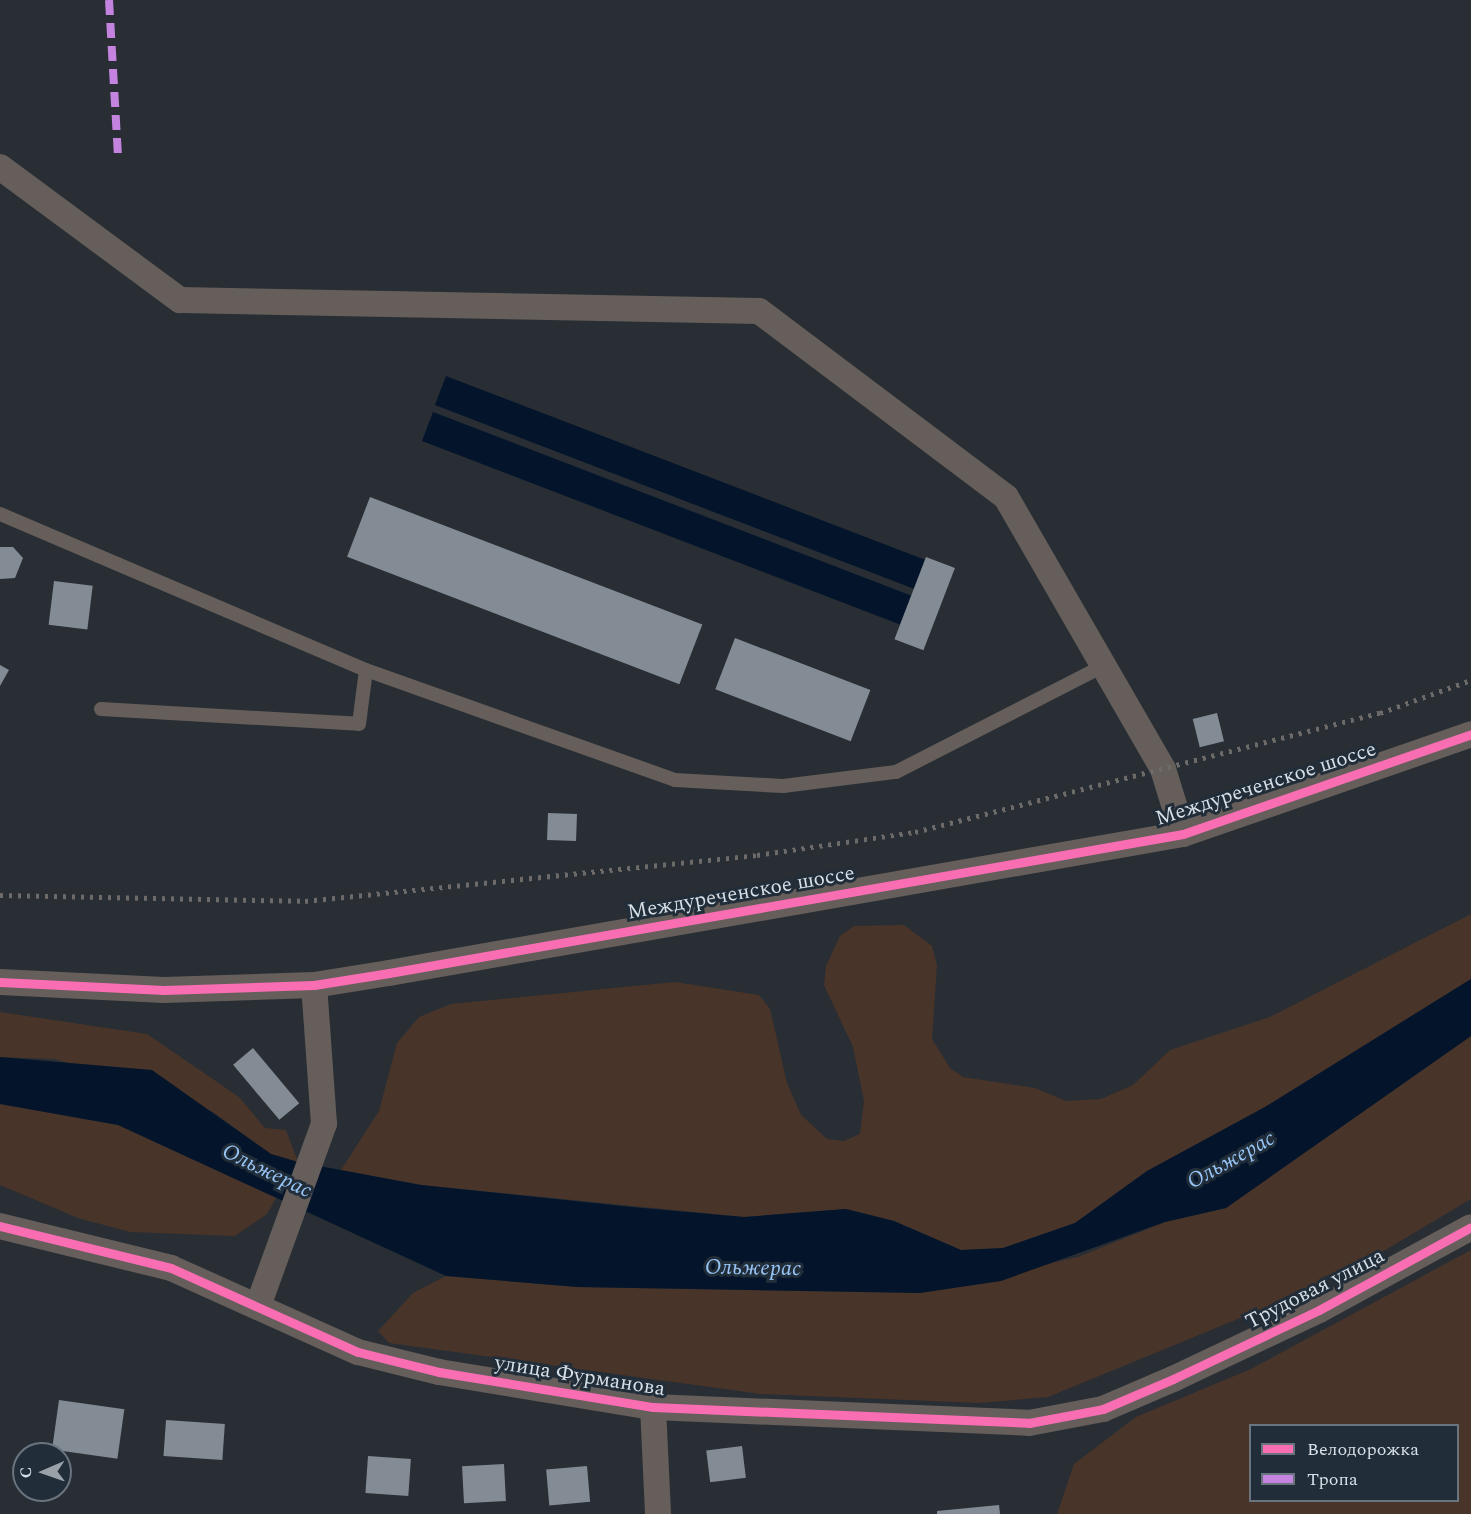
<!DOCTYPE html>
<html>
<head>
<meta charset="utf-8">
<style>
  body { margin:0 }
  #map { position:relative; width:1471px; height:1514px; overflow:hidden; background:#282e34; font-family:Spectral,serif }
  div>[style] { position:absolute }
  .green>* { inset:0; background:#493429 }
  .water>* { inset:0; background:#04152b; transform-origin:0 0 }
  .building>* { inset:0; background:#838b94; transform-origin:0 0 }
  .lane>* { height:14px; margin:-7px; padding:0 7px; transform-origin:7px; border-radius:7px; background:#655e5a }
  .street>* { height:26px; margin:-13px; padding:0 13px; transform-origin:13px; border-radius:13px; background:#655e5a }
  .rail>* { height:4.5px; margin-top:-2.25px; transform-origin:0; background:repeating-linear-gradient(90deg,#6d6a6a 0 3px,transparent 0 9px) }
  .quiet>* { height:8px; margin-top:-4px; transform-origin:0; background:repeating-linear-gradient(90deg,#c483df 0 15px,transparent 0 23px) }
  .cycleway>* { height:9px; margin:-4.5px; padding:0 4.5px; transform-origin:4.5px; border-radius:4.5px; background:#f96db3 }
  span { translate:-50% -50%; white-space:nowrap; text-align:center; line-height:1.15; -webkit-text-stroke:6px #222d3a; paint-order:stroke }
  .street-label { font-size:21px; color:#d7dfe7 }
  .water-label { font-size:22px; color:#97c5f6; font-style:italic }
  .legend { position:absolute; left:1249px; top:1424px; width:210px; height:78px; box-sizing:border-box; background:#222d3a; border:2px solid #6a747f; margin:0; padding:8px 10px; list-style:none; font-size:18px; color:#d7dfe7 }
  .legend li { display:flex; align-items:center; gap:12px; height:30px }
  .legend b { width:30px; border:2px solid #6a747f }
  .north { position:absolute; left:12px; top:1442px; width:60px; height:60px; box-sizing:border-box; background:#222d3a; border:2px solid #6a747f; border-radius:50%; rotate:268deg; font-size:16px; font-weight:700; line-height:24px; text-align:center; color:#d7dfe7 }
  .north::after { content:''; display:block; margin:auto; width:21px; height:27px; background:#9aa1a8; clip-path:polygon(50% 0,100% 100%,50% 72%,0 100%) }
</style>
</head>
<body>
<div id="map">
  <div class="green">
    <div style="clip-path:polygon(1471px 914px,1471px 979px,1265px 1107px,1147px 1171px,1075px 1223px,1003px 1248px,961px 1250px,894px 1221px,846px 1209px,744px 1217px,421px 1185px,341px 1170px,379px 1111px,397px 1043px,419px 1017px,451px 1004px,675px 982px,759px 995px,770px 1009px,787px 1083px,801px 1115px,827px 1139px,844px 1141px,860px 1134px,864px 1101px,853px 1047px,824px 985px,826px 966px,840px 936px,854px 926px,904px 925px,932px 946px,937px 965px,932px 1039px,950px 1068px,963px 1077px,1035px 1088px,1066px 1101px,1101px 1099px,1133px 1085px,1170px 1050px,1270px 1017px)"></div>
    <div style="clip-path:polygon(0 1012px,147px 1034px,239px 1097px,265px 1128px,286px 1130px,298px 1162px,271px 1154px,213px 1112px,55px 1059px,0 1057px)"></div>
    <div style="clip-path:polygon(1471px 1036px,1471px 1199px,1340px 1277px,1048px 1397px,980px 1403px,761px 1394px,389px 1343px,378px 1331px,413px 1293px,446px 1276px,577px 1287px,920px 1293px,1078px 1257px,1165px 1222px,1226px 1208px)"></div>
    <div style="clip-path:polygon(0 1104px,118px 1125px,276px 1198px,267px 1214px,235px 1236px,130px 1232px,78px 1218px,0 1185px)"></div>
    <div style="clip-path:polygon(evenodd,1471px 1250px,1471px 1514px,1057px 1514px,1074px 1464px,1136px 1417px,1251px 1369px,1471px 1250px,1250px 1426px,1458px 1426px,1458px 1500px,1250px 1500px,1250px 1426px)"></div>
  </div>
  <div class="water">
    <div style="left:446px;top:376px;width:513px;height:31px;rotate:21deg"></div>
    <div style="left:433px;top:412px;width:512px;height:31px;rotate:21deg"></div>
    <div style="clip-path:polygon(1471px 979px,1471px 1036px,1226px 1208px,1165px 1222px,1001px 1281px,920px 1293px,577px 1287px,446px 1276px,118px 1125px,0 1104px,0 1057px,152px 1070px,271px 1154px,298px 1162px,421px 1185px,632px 1207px,744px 1217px,846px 1209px,894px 1221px,961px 1250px,1003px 1248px,1075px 1223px,1147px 1171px,1265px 1107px)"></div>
  </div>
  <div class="building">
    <div style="left:370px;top:497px;width:356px;height:64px;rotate:21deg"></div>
    <div style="clip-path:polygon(0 547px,13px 547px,23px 558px,15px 578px,0 579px)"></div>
    <div style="left:926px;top:557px;width:31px;height:88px;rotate:21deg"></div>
    <div style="left:54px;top:581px;width:39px;height:44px;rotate:7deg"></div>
    <div style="left:735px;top:638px;width:145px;height:55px;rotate:21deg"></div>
    <div style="clip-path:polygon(0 665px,9px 670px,0 686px)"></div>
    <div style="left:1217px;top:713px;width:29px;height:25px;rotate:76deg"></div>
    <div style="left:548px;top:813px;width:29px;height:27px;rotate:2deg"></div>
    <div style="left:253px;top:1048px;width:72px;height:26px;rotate:50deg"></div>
    <div style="left:59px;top:1400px;width:66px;height:50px;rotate:8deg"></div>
    <div style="left:166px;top:1420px;width:59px;height:36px;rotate:4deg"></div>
    <div style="left:742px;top:1446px;width:32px;height:36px;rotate:83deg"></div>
    <div style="left:368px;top:1456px;width:43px;height:37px;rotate:4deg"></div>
    <div style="left:504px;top:1464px;width:37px;height:42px;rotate:87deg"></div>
    <div style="left:587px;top:1466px;width:36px;height:41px;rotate:85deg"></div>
    <div style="clip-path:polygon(999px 1505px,1000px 1514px,937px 1514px,937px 1511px)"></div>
  </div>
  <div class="lane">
    <div style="left:0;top:514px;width:398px;rotate:23.1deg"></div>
    <div style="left:366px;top:670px;width:328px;rotate:19.6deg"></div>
    <div style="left:675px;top:780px;width:108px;rotate:3.2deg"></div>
    <div style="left:783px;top:786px;width:114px;rotate:-7.1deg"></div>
    <div style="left:896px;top:772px;width:230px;rotate:-27.1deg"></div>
    <div style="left:101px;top:709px;width:258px;rotate:3.3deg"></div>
    <div style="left:359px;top:724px;width:54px;rotate:-82.6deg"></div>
  </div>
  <div class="street">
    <div style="left:0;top:167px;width:224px;rotate:36.5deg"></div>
    <div style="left:180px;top:300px;width:579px;rotate:1.09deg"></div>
    <div style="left:759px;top:311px;width:309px;rotate:37deg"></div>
    <div style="left:1006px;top:497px;width:314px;rotate:60deg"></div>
    <div style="left:1163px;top:769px;width:68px;rotate:72.9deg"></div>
    <div style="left:0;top:982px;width:164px;rotate:2.8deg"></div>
    <div style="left:164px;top:990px;width:150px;rotate:-1.9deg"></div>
    <div style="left:314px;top:985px;width:76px;rotate:-9.1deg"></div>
    <div style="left:389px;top:973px;width:806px;rotate:-9.93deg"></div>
    <div style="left:1183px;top:834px;width:305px;rotate:-19.1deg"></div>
    <div style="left:0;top:1226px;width:176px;rotate:13.8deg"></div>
    <div style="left:171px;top:1268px;width:205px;rotate:24.2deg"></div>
    <div style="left:358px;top:1352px;width:83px;rotate:13.9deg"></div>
    <div style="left:439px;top:1372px;width:217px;rotate:9.3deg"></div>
    <div style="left:653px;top:1407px;width:376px;rotate:2.4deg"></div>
    <div style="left:1029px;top:1423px;width:75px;rotate:-10.7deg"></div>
    <div style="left:1103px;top:1409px;width:76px;rotate:-23.2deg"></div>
    <div style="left:1173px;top:1379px;width:161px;rotate:-25.3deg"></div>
    <div style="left:1319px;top:1310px;width:173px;rotate:-28.6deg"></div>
    <div style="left:258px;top:1306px;width:194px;rotate:-70.1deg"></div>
    <div style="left:324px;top:1124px;width:139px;rotate:-94.1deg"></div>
    <div style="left:653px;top:1407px;width:107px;rotate:87.3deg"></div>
  </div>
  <div class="rail">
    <div style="left:0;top:895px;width:305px;rotate:1.1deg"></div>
    <div style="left:305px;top:901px;width:454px;rotate:-5.8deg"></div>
    <div style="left:757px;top:855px;width:160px;rotate:-8.3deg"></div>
    <div style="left:915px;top:832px;width:480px;rotate:-14.4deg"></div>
    <div style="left:1380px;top:713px;width:97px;rotate:-19.9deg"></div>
  </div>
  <div class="quiet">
    <div style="left:109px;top:0;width:157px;rotate:86.7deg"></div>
  </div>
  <div class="cycleway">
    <div style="left:0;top:982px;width:164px;rotate:2.8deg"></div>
    <div style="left:164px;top:990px;width:150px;rotate:-1.9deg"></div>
    <div style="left:314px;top:985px;width:76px;rotate:-9.1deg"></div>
    <div style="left:389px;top:973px;width:806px;rotate:-9.93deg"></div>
    <div style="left:1183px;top:834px;width:305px;rotate:-19.1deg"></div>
    <div style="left:0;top:1226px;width:176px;rotate:13.8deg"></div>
    <div style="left:171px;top:1268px;width:205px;rotate:24.2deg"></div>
    <div style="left:358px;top:1352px;width:83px;rotate:13.9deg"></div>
    <div style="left:439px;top:1372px;width:217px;rotate:9.3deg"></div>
    <div style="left:653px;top:1407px;width:376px;rotate:2.4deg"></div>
    <div style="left:1029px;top:1423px;width:75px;rotate:-10.7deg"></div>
    <div style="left:1103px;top:1409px;width:76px;rotate:-23.2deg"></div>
    <div style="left:1173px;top:1379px;width:161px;rotate:-25.3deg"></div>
    <div style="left:1319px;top:1310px;width:173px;rotate:-28.6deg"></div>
  </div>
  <div class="street-label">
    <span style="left:1266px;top:784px;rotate:-18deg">Междуреченское шоссе</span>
    <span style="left:741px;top:893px;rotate:-10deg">Междуреченское шоссе</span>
    <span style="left:1315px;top:1289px;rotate:-27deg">Трудовая улица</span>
    <span style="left:580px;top:1376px;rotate:9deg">улица Фурманова</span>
  </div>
  <div class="water-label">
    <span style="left:1231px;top:1160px;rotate:-29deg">Ольжерас</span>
    <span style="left:267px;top:1171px;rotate:26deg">Ольжерас</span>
    <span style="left:753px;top:1268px;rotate:1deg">Ольжерас</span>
  </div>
  <ul class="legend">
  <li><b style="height:8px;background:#f96db3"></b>Велодорожка</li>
  <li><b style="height:8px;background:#c483df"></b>Тропа</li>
  </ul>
  <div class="north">С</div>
</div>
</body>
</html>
